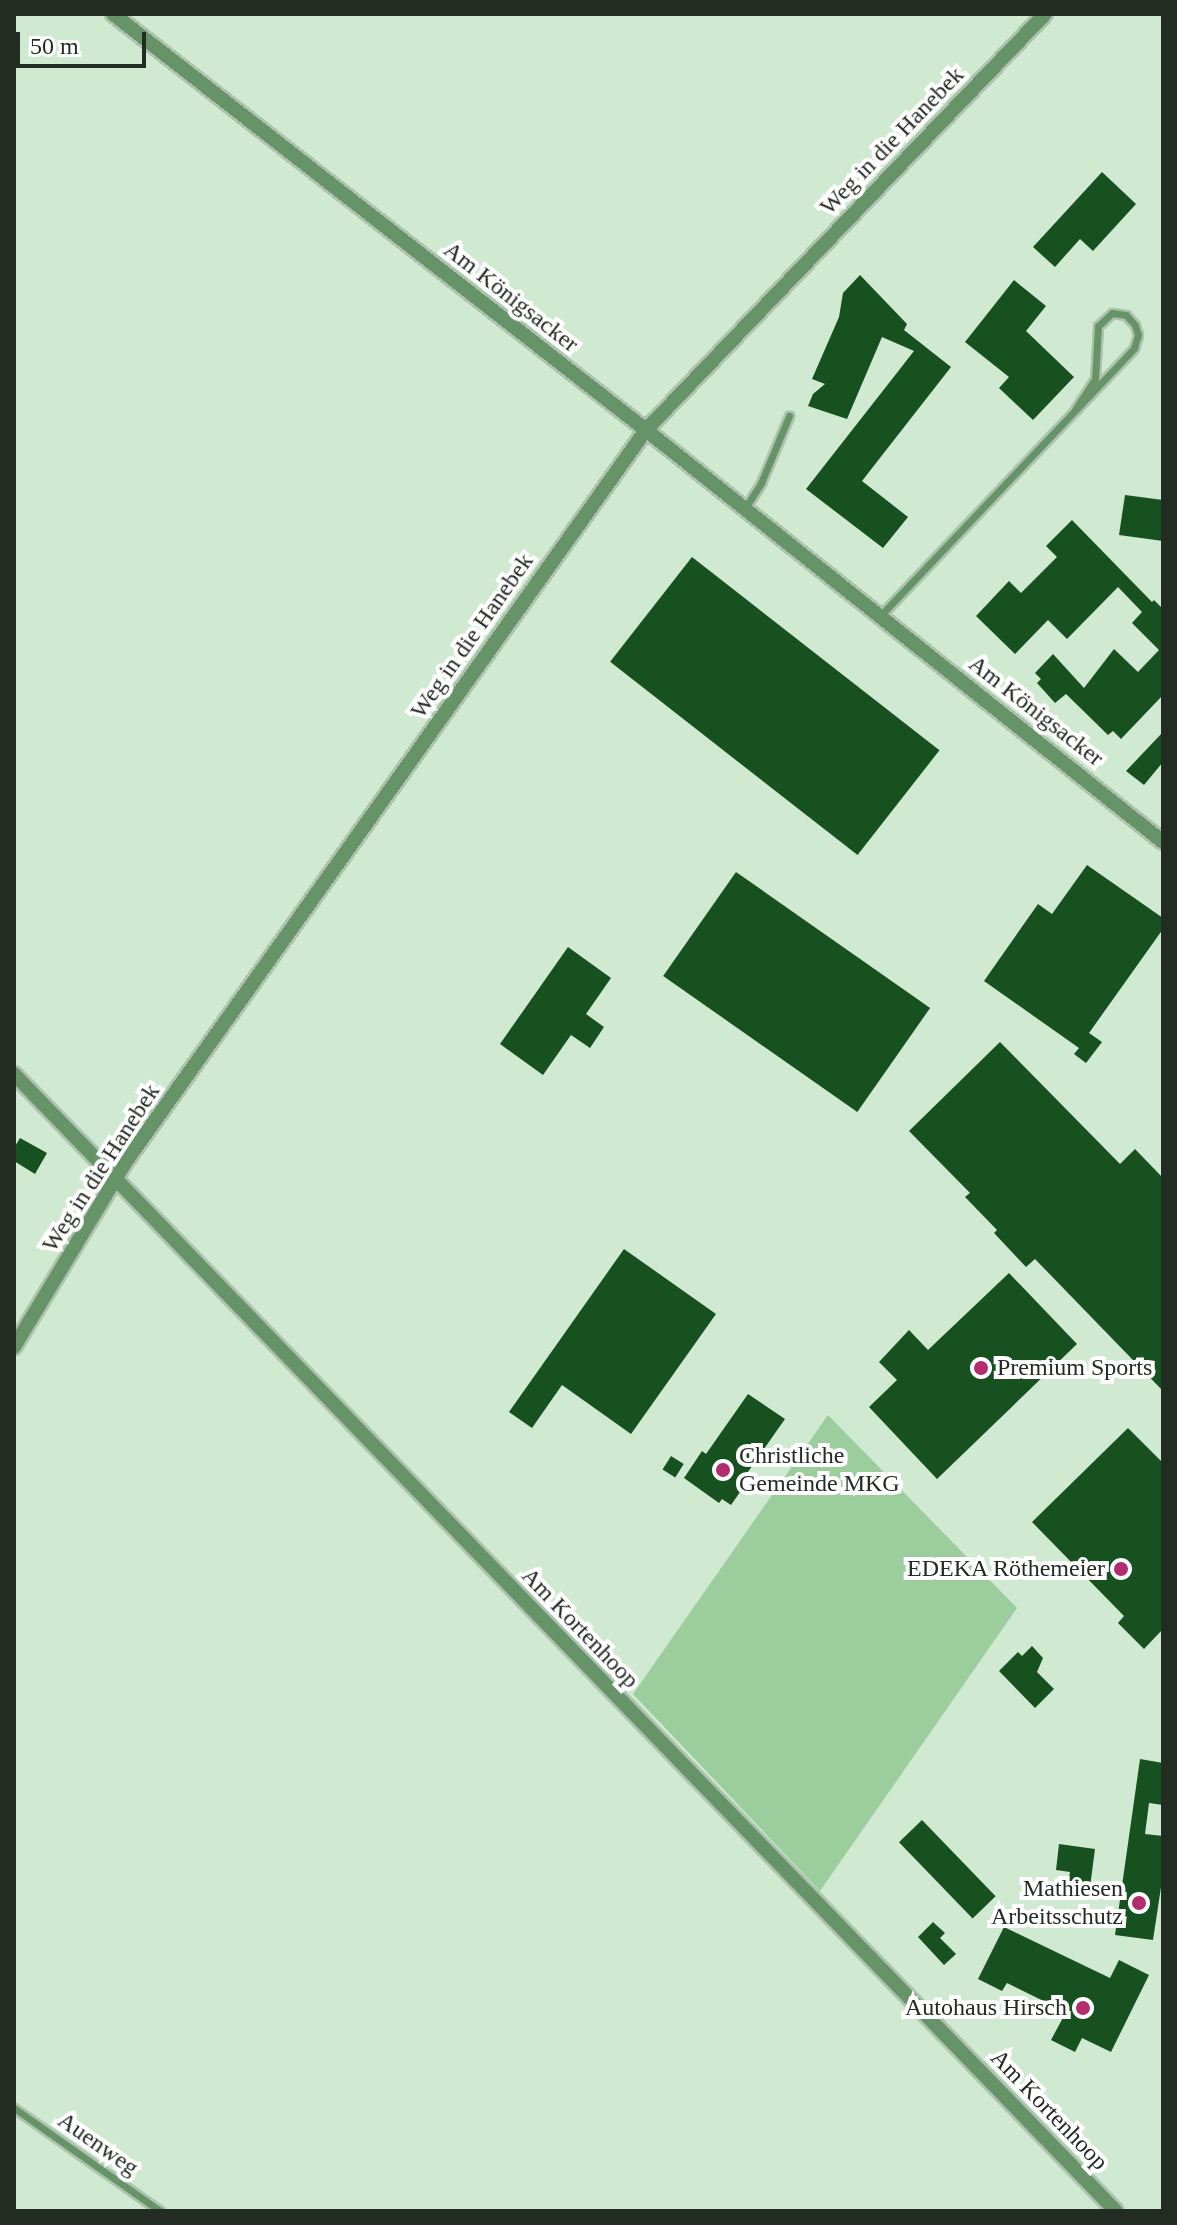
<!DOCTYPE html>
<html>
<head>
<meta charset="utf-8">
<style>
  body { margin:0 }
  #map { position:relative; width:1177px; height:2225px; overflow:hidden; background:#d0e9d1; font-family:Georgia,serif }
  div>[style] { position:absolute }
  .green>* { inset:0; background:#9bcd9d }
  .building>* { inset:0; background:#185120; transform-origin:0 0 }
  .roads { filter:drop-shadow(2px 0 #adc3ae) drop-shadow(-2px 0 #adc3ae) drop-shadow(0 2px #adc3ae) drop-shadow(0 -2px #adc3ae) }
  .lane>* { height:7px; margin:-3.5px; padding:0 3.5px; transform-origin:3.5px; border-radius:3.5px; background:#669468 }
  .street>* { height:14px; margin:-7px; padding:0 7px; transform-origin:7px; border-radius:7px; background:#669468 }
  .dots>* { width:22px; height:22px; translate:-50% -50%; box-sizing:border-box; border:4px solid #fff; border-radius:50% }
  span { translate:-50% -50%; white-space:nowrap; text-align:center; line-height:1.15; -webkit-text-stroke:8px #fff; paint-order:stroke }
  .street-label { font-size:24px; color:#232c23 }
  .poi-label { font-size:24px; color:#232c23 }
  .left { translate:0 -50%; text-align:left }
  .right { translate:-100% -50%; text-align:right }
  .frame { position:absolute; inset:0; border:16px solid #232c23; pointer-events:none }
  .scale { position:absolute; left:16px; top:32px; width:130px; height:36px; box-sizing:border-box; border:4px solid #232c23; border-top:0; padding-left:10px; font-size:24px; line-height:28px; white-space:nowrap; color:#232c23; -webkit-text-stroke:6px #fff; paint-order:stroke }
</style>
</head>
<body>
<div id="map">
  <div class="green">
    <div style="clip-path:polygon(828px 1415px,1017px 1608px,820px 1891px,633px 1694px)"></div>
  </div>
  <div class="building">
    <div style="clip-path:polygon(1102px 172px,1136px 204px,1093px 251px,1080px 239px,1055px 267px,1033px 247px)"></div>
    <div style="clip-path:polygon(860px 275px,907px 324px,904px 330px,951px 367px,862px 481px,908px 517px,883px 548px,806px 489px,914px 351px,882px 337px,847px 419px,808px 406px,813px 394px,825px 384px,812px 379px,839px 317px,843px 293px)"></div>
    <div style="clip-path:polygon(1014px 280px,1046px 306px,1026px 331px,1074px 377px,1033px 420px,999px 388px,1009px 377px,965px 342px)"></div>
    <div style="clip-path:polygon(1125px 495px,1163px 500px,1163px 541px,1119px 535px)"></div>
    <div style="clip-path:polygon(1072px 520px,1152px 602px,1154px 600px,1163px 609px,1163px 695px,1121px 739px,1113px 731px,1108px 735px,1066px 694px,1055px 703px,1037px 683px,1041px 679px,1035px 673px,1053px 654px,1084px 688px,1114px 649px,1138px 672px,1159px 650px,1132px 623px,1142px 612px,1118px 587px,1067px 639px,1048px 620px,1015px 654px,976px 616px,1009px 581px,1021px 593px,1057px 557px,1046px 546px)"></div>
    <div style="left:692px;top:557px;width:314px;height:133px;rotate:38deg"></div>
    <div style="clip-path:polygon(1163px 732px,1163px 762px,1144px 785px,1126px 771px)"></div>
    <div style="clip-path:polygon(1087px 865px,1163px 918px,1163px 929px,1089px 1033px,1102px 1042px,1086px 1063px,1074px 1054px,1079px 1048px,984px 981px,1038px 904px,1052px 914px)"></div>
    <div style="left:736px;top:872px;width:237px;height:127px;rotate:35deg"></div>
    <div style="clip-path:polygon(568px 947px,611px 978px,586px 1014px,604px 1027px,590px 1048px,571px 1035px,543px 1075px,500px 1044px)"></div>
    <div style="clip-path:polygon(1000px 1042px,1120px 1164px,1135px 1149px,1163px 1178px,1163px 1391px,1035px 1259px,1026px 1267px,994px 1233px,997px 1230px,965px 1197px,970px 1193px,909px 1131px)"></div>
    <div style="clip-path:polygon(20px 1138px,47px 1153px,35px 1174px,14px 1161px,14px 1148px)"></div>
    <div style="clip-path:polygon(624px 1249px,716px 1314px,631px 1434px,562px 1385px,532px 1428px,509px 1412px)"></div>
    <div style="clip-path:polygon(1009px 1273px,1077px 1344px,937px 1479px,869px 1407px,897px 1380px,879px 1362px,909px 1330px,928px 1350px)"></div>
    <div style="clip-path:polygon(748px 1394px,785px 1419px,743px 1479px,747px 1482px,731px 1505px,722px 1499px,719px 1503px,684px 1478px,702px 1451px,706px 1454px)"></div>
    <div style="clip-path:polygon(1128px 1428px,1163px 1463px,1163px 1629px,1144px 1649px,1118px 1623px,1124px 1616px,1032px 1522px)"></div>
    <div style="left:671px;top:1456px;width:15px;height:16px;rotate:32deg"></div>
    <div style="clip-path:polygon(1032px 1646px,1043px 1658px,1037px 1672px,1054px 1689px,1035px 1708px,999px 1671px,1018px 1652px,1022px 1656px)"></div>
    <div style="clip-path:polygon(1140px 1759px,1163px 1763px,1163px 1805px,1149px 1803px,1145px 1834px,1163px 1836px,1163px 1874px,1153px 1940px,1115px 1935px)"></div>
    <div style="left:922px;top:1820px;width:106px;height:32px;rotate:46deg"></div>
    <div style="clip-path:polygon(1059px 1844px,1095px 1849px,1090px 1887px,1068px 1884px,1070px 1872px,1056px 1870px)"></div>
    <div style="clip-path:polygon(933px 1922px,945px 1933px,940px 1938px,956px 1954px,944px 1965px,918px 1937px)"></div>
    <div style="clip-path:polygon(1004px 1927px,1110px 1978px,1119px 1960px,1149px 1975px,1111px 2052px,1082px 2038px,1075px 2052px,1051px 2040px,1066px 2012px,1007px 1983px,1002px 1991px,978px 1979px)"></div>
  </div>
  <div class="roads">
    <div class="lane">
      <div style="left:745px;top:508px;width:30px;rotate:-57deg"></div>
      <div style="left:761px;top:483px;width:73px;rotate:-67.3deg"></div>
      <div style="left:880px;top:616px;width:369px;rotate:-46.5deg"></div>
      <div style="left:1134px;top:348px;width:14px;rotate:-73deg"></div>
      <div style="left:1138px;top:335px;width:10px;rotate:-107deg"></div>
      <div style="left:1135px;top:325px;width:13px;rotate:-132deg"></div>
      <div style="left:1126px;top:315px;width:14px;rotate:-172deg"></div>
      <div style="left:1112px;top:313px;width:19px;rotate:137deg"></div>
      <div style="left:1098px;top:326px;width:53px;rotate:93.2deg"></div>
      <div style="left:1095px;top:379px;width:37px;rotate:123deg"></div>
      <div style="left:14px;top:2108px;width:179px;rotate:35.2deg"></div>
    </div>
    <div class="street">
      <div style="left:113px;top:14px;width:676px;rotate:37.97deg"></div>
      <div style="left:646px;top:430px;width:661px;rotate:38.55deg"></div>
      <div style="left:14px;top:1074px;width:1583px;rotate:45.9deg"></div>
      <div style="left:14px;top:1347px;width:218px;rotate:-58.9deg"></div>
      <div style="left:127px;top:1160px;width:896px;rotate:-54.59deg"></div>
      <div style="left:646px;top:430px;width:576px;rotate:-46.19deg"></div>
    </div>
  </div>
  <div class="dots">
    <div style="left:981px;top:1368px;background:#b32c6e"></div>
    <div style="left:723px;top:1470px;background:#b32c6e"></div>
    <div style="left:1121px;top:1569px;background:#b32c6e"></div>
    <div style="left:1139px;top:1903px;background:#b32c6e"></div>
    <div style="left:1083px;top:2008px;background:#b32c6e"></div>
  </div>
  <div class="street-label">
    <span style="left:892px;top:141px;rotate:-46deg">Weg in die Hanebek</span>
    <span style="left:511px;top:297px;rotate:38deg">Am Königsacker</span>
    <span style="left:472px;top:636px;rotate:-55deg">Weg in die Hanebek</span>
    <span style="left:1036px;top:711px;rotate:38deg">Am Königsacker</span>
    <span style="left:101px;top:1168px;rotate:-57deg">Weg in die Hanebek</span>
    <span style="left:580px;top:1628px;rotate:46deg">Am Kortenhoop</span>
    <span style="left:1049px;top:2110px;rotate:46deg">Am Kortenhoop</span>
    <span style="left:98px;top:2144px;rotate:35deg">Auenweg</span>
  </div>
  <div class="poi-label">
    <span class="left" style="left:997px;top:1368px">Premium Sports</span>
    <span class="left" style="left:739px;top:1470px">Christliche<br>Gemeinde MKG</span>
    <span class="right" style="left:1105px;top:1569px">EDEKA Röthemeier</span>
    <span class="right" style="left:1123px;top:1903px">Mathiesen<br>Arbeitsschutz</span>
    <span class="right" style="left:1067px;top:2008px">Autohaus Hirsch</span>
  </div>
  <div class="frame"></div>
  <div class="scale">50 m</div>
</div>
</body>
</html>
